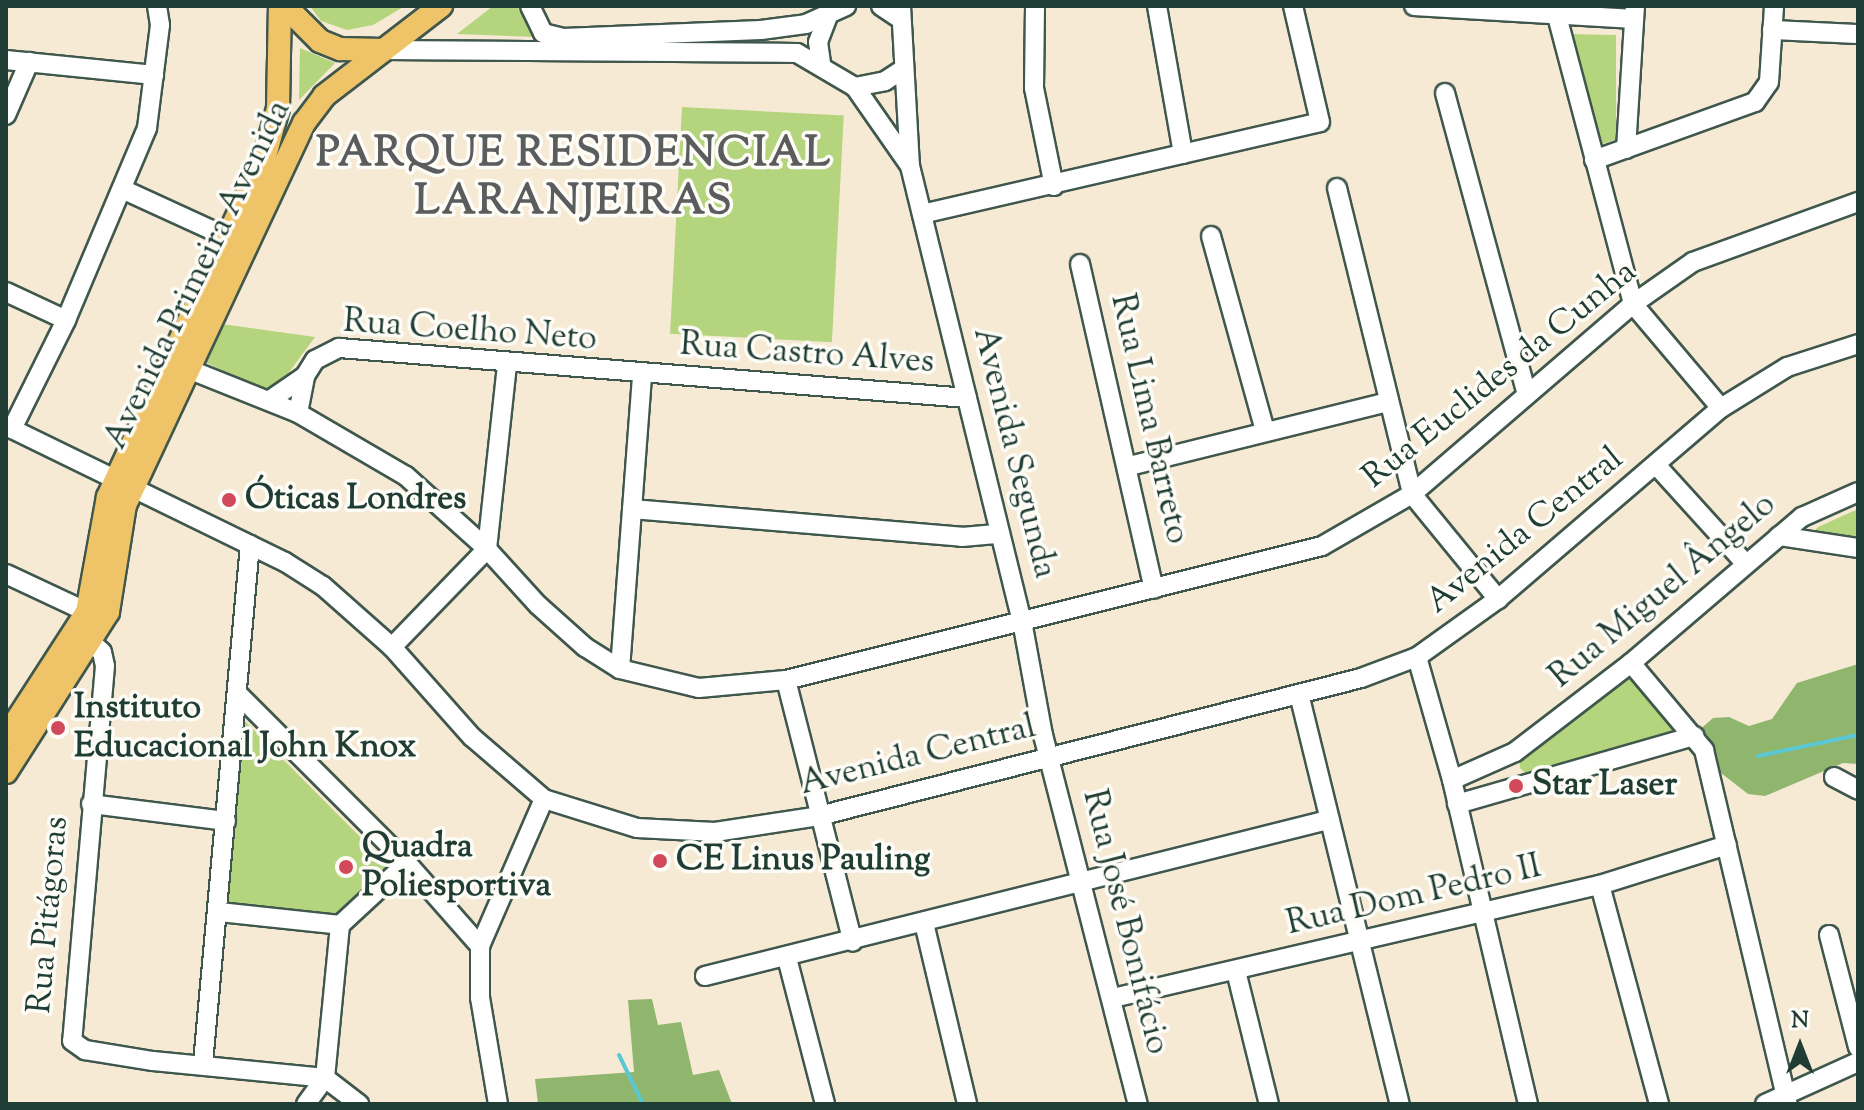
<!DOCTYPE html>
<html>
<head>
<meta charset="utf-8">
<style>
  body { margin:0 }
  #map { position:relative; width:1864px; height:1110px; overflow:hidden; background:#f6ead5; font-family:"Sorts Mill Goudy",serif }
  div>[style] { position:absolute }
  .green>* { inset:0; background:#b4d57d; transform-origin:0 0 }
  .forest>* { inset:0; background:#8fb66c }
  .stream>* { height:4px; margin:-2px; padding:0 2px; transform-origin:2px; border-radius:2px; background:#5bc7d2 }
  .roads { filter:drop-shadow(2px 0 #3f574c) drop-shadow(-2px 0 #3f574c) drop-shadow(0 2px #3f574c) drop-shadow(0 -2px #3f574c) }
  .minor>* { height:18px; margin:-9px; padding:0 9px; transform-origin:9px; border-radius:9px; background:#fff }
  .major>* { height:22px; margin:-11px; padding:0 11px; transform-origin:11px; border-radius:11px; background:#efc469 }
  .dots>* { width:22px; height:22px; translate:-50% -50%; box-sizing:border-box; border:4px solid #fdfcf7; border-radius:50% }
  span { translate:-50% -50%; white-space:nowrap; text-align:center; line-height:1.15; -webkit-text-stroke:7px #fdfcf7; paint-order:stroke }
  .street-label { font-size:34px; color:#1f3d34 }
  .poi-label { font-size:34px; color:#1f3d34; font-weight:700 }
  .left { translate:0 -50%; text-align:left }
  .district-label { font-size:42px; color:#5b5c5d; font-weight:700; letter-spacing:2px }
  .frame { position:absolute; inset:0; border:8px solid #1f3d34; pointer-events:none }
  .north { position:absolute; left:1760px; top:1006px; width:80px; height:80px; -webkit-text-stroke:6px #fdfcf7; paint-order:stroke; rotate:0deg; font-size:22px; font-weight:700; line-height:32px; text-align:center; color:#1f3d34 }
  .north::after { content:''; display:block; margin:auto; width:28px; height:36px; background:#1f3d34; clip-path:polygon(50% 0,100% 100%,50% 72%,0 100%) }
</style>
</head>
<body>
<div id="map">
  <div class="green">
    <div style="clip-path:polygon(310px 6px,405px 6px,373px 25px,347px 30px,321px 21px)"></div>
    <div style="clip-path:polygon(493px 6px,517px 6px,534px 37px,457px 34px)"></div>
    <div style="clip-path:polygon(1567px 34px,1616px 35px,1616px 139px,1597px 146px)"></div>
    <div style="clip-path:polygon(300px 48px,335px 63px,299px 100px)"></div>
    <div style="left:682px;top:107px;width:162px;height:227px;rotate:3deg"></div>
    <div style="clip-path:polygon(221px 324px,315px 337px,284px 379px,269px 389px,257px 387px,203px 361px)"></div>
    <div style="clip-path:polygon(1858px 509px,1858px 544px,1807px 540px,1818px 527px)"></div>
    <div style="clip-path:polygon(1631px 670px,1681px 733px,1529px 777px,1520px 768px,1519px 754px)"></div>
    <div style="clip-path:polygon(242px 718px,390px 867px,335px 922px,227px 908px)"></div>
  </div>
  <div class="forest">
    <div style="clip-path:polygon(1858px 664px,1858px 764px,1843px 763px,1765px 796px,1748px 794px,1721px 773px,1697px 732px,1713px 718px,1729px 717px,1749px 726px,1772px 719px,1797px 683px)"></div>
    <div style="clip-path:polygon(652px 999px,658px 1025px,681px 1022px,693px 1075px,719px 1070px,732px 1104px,538px 1104px,535px 1079px,634px 1072px,628px 1000px)"></div>
  </div>
  <div class="stream">
    <div style="left:1758px;top:756px;width:102px;rotate:-11.9deg"></div>
    <div style="left:619px;top:1055px;width:55px;rotate:63.9deg"></div>
  </div>
  <div class="roads">
    <div class="minor">
      <div style="left:530px;top:6px;width:30px;rotate:64deg"></div>
      <div style="left:543px;top:33px;width:21px;rotate:14deg"></div>
      <div style="left:563px;top:38px;width:198px;rotate:-2.3deg"></div>
      <div style="left:761px;top:30px;width:45px;rotate:-7.6deg"></div>
      <div style="left:806px;top:24px;width:44px;rotate:-24.2deg"></div>
      <div style="left:881px;top:6px;width:23px;rotate:34deg"></div>
      <div style="left:901px;top:6px;width:160px;rotate:86.8deg"></div>
      <div style="left:910px;top:166px;width:469px;rotate:76.2deg"></div>
      <div style="left:1022px;top:621px;width:116px;rotate:79.6deg"></div>
      <div style="left:1043px;top:735px;width:381px;rotate:75.6deg"></div>
      <div style="left:1035px;top:6px;width:82px;rotate:90.7deg"></div>
      <div style="left:1034px;top:88px;width:100px;rotate:78.5deg"></div>
      <div style="left:1157px;top:6px;width:150px;rotate:80deg"></div>
      <div style="left:1414px;top:6px;width:220px;rotate:3.4deg"></div>
      <div style="left:1557px;top:16px;width:298px;rotate:75.2deg"></div>
      <div style="left:1633px;top:304px;width:136px;rotate:49.8deg"></div>
      <div style="left:1772px;top:30px;width:86px;rotate:2.7deg"></div>
      <div style="left:384px;top:50px;width:413px;rotate:0.4deg"></div>
      <div style="left:797px;top:53px;width:67px;rotate:30.4deg"></div>
      <div style="left:855px;top:87px;width:93px;rotate:55.1deg"></div>
      <div style="left:6px;top:60px;width:149px;rotate:5.8deg"></div>
      <div style="left:821px;top:63px;width:21px;rotate:-98deg"></div>
      <div style="left:818px;top:42px;width:26px;rotate:-69deg"></div>
      <div style="left:855px;top:87px;width:31px;rotate:-11deg"></div>
      <div style="left:885px;top:81px;width:20px;rotate:-33deg"></div>
      <div style="left:1445px;top:93px;width:312px;rotate:74.8deg"></div>
      <div style="left:6px;top:115px;width:58px;rotate:-66.5deg"></div>
      <div style="left:1626px;top:149px;width:143px;rotate:-86.4deg"></div>
      <div style="left:1594px;top:160px;width:171px;rotate:-19.8deg"></div>
      <div style="left:1755px;top:102px;width:24px;rotate:-55deg"></div>
      <div style="left:1769px;top:82px;width:76px;rotate:-86.2deg"></div>
      <div style="left:1337px;top:188px;width:315px;rotate:76.2deg"></div>
      <div style="left:1412px;top:494px;width:136px;rotate:50.7deg"></div>
      <div style="left:122px;top:189px;width:118px;rotate:24.6deg"></div>
      <div style="left:922px;top:214px;width:408px;rotate:-13deg"></div>
      <div style="left:1320px;top:122px;width:119px;rotate:-103.1deg"></div>
      <div style="left:1211px;top:236px;width:202px;rotate:74.5deg"></div>
      <div style="left:1080px;top:264px;width:333px;rotate:77.2deg"></div>
      <div style="left:6px;top:292px;width:66px;rotate:25deg"></div>
      <div style="left:188px;top:369px;width:118px;rotate:21.8deg"></div>
      <div style="left:298px;top:413px;width:125px;rotate:30.3deg"></div>
      <div style="left:406px;top:476px;width:109px;rotate:42deg"></div>
      <div style="left:487px;top:549px;width:76px;rotate:47.7deg"></div>
      <div style="left:538px;top:605px;width:63px;rotate:41.8deg"></div>
      <div style="left:585px;top:647px;width:41px;rotate:32.2deg"></div>
      <div style="left:620px;top:669px;width:81px;rotate:13.5deg"></div>
      <div style="left:699px;top:688px;width:87px;rotate:-5.3deg"></div>
      <div style="left:786px;top:680px;width:552px;rotate:-14.04deg"></div>
      <div style="left:1322px;top:546px;width:104px;rotate:-30deg"></div>
      <div style="left:1412px;top:494px;width:291px;rotate:-40.7deg"></div>
      <div style="left:1633px;top:304px;width:73px;rotate:-35deg"></div>
      <div style="left:1693px;top:262px;width:176px;rotate:-20deg"></div>
      <div style="left:270px;top:400px;width:42px;rotate:-34.4deg"></div>
      <div style="left:305px;top:376px;width:19px;rotate:-58deg"></div>
      <div style="left:315px;top:360px;width:27px;rotate:-27deg"></div>
      <div style="left:339px;top:348px;width:630px;rotate:4.55deg"></div>
      <div style="left:298px;top:413px;width:38px;rotate:-79deg"></div>
      <div style="left:6px;top:426px;width:310px;rotate:26deg"></div>
      <div style="left:285px;top:562px;width:45px;rotate:32.3deg"></div>
      <div style="left:323px;top:586px;width:92px;rotate:41.5deg"></div>
      <div style="left:392px;top:647px;width:120px;rotate:48.4deg"></div>
      <div style="left:472px;top:737px;width:95px;rotate:40.7deg"></div>
      <div style="left:544px;top:799px;width:97px;rotate:17.3deg"></div>
      <div style="left:637px;top:828px;width:78px;rotate:2.9deg"></div>
      <div style="left:715px;top:832px;width:105px;rotate:-8.7deg"></div>
      <div style="left:819px;top:816px;width:559px;rotate:-14.28deg"></div>
      <div style="left:1361px;top:678px;width:60px;rotate:-20.6deg"></div>
      <div style="left:1417px;top:657px;width:100px;rotate:-35.6deg"></div>
      <div style="left:1498px;top:599px;width:294px;rotate:-40.6deg"></div>
      <div style="left:1721px;top:408px;width:78px;rotate:-31.8deg"></div>
      <div style="left:1787px;top:367px;width:75px;rotate:-17.9deg"></div>
      <div style="left:12px;top:429px;width:122px;rotate:-63.6deg"></div>
      <div style="left:66px;top:320px;width:208px;rotate:-67.1deg"></div>
      <div style="left:147px;top:128px;width:104px;rotate:-82.8deg"></div>
      <div style="left:160px;top:25px;width:19px;rotate:-99deg"></div>
      <div style="left:1129px;top:466px;width:266px;rotate:-13.9deg"></div>
      <div style="left:1657px;top:466px;width:131px;rotate:47.8deg"></div>
      <div style="left:632px;top:509px;width:331px;rotate:4.8deg"></div>
      <div style="left:962px;top:537px;width:37px;rotate:-5deg"></div>
      <div style="left:1779px;top:536px;width:80px;rotate:8.6deg"></div>
      <div style="left:487px;top:549px;width:186px;rotate:-83.8deg"></div>
      <div style="left:6px;top:574px;width:89px;rotate:25.1deg"></div>
      <div style="left:92px;top:643px;width:13px;rotate:42deg"></div>
      <div style="left:102px;top:652px;width:14px;rotate:78deg"></div>
      <div style="left:105px;top:666px;width:376px;rotate:95deg"></div>
      <div style="left:72px;top:1041px;width:16px;rotate:35deg"></div>
      <div style="left:85px;top:1050px;width:69px;rotate:9.2deg"></div>
      <div style="left:153px;top:1061px;width:173px;rotate:5.6deg"></div>
      <div style="left:325px;top:1078px;width:43px;rotate:37.4deg"></div>
      <div style="left:392px;top:647px;width:136px;rotate:-45.9deg"></div>
      <div style="left:1417px;top:657px;width:128px;rotate:74.1deg"></div>
      <div style="left:1452px;top:780px;width:333px;rotate:76.8deg"></div>
      <div style="left:1631px;top:663px;width:114px;rotate:50deg"></div>
      <div style="left:1704px;top:750px;width:364px;rotate:76.7deg"></div>
      <div style="left:620px;top:669px;width:295px;rotate:-85.7deg"></div>
      <div style="left:786px;top:680px;width:270px;rotate:75.7deg"></div>
      <div style="left:1299px;top:694px;width:422px;rotate:76.2deg"></div>
      <div style="left:239px;top:695px;width:238px;rotate:45deg"></div>
      <div style="left:407px;top:863px;width:111px;rotate:48.7deg"></div>
      <div style="left:1834px;top:777px;width:27px;rotate:28deg"></div>
      <div style="left:1452px;top:780px;width:69px;rotate:-24deg"></div>
      <div style="left:1515px;top:752px;width:146px;rotate:-37.5deg"></div>
      <div style="left:1631px;top:663px;width:225px;rotate:-40.5deg"></div>
      <div style="left:1802px;top:517px;width:61px;rotate:-24.1deg"></div>
      <div style="left:91px;top:804px;width:136px;rotate:7.2deg"></div>
      <div style="left:1457px;top:804px;width:247px;rotate:-16deg"></div>
      <div style="left:1600px;top:885px;width:227px;rotate:74.9deg"></div>
      <div style="left:219px;top:912px;width:122px;rotate:6.1deg"></div>
      <div style="left:924px;top:923px;width:186px;rotate:76.6deg"></div>
      <div style="left:1829px;top:935px;width:116px;rotate:75.5deg"></div>
      <div style="left:787px;top:958px;width:151px;rotate:75.4deg"></div>
      <div style="left:1236px;top:971px;width:137px;rotate:76.1deg"></div>
      <div style="left:705px;top:976px;width:642px;rotate:-14.06deg"></div>
      <div style="left:1113px;top:998px;width:500px;rotate:-13.1deg"></div>
      <div style="left:1600px;top:885px;width:133px;rotate:-17.5deg"></div>
      <div style="left:203px;top:1063px;width:520px;rotate:-84.82deg"></div>
      <div style="left:306px;top:1104px;width:32px;rotate:-54deg"></div>
      <div style="left:325px;top:1078px;width:154px;rotate:-84.4deg"></div>
      <div style="left:340px;top:925px;width:91px;rotate:-42.8deg"></div>
      <div style="left:498px;top:1104px;width:108px;rotate:-99.6deg"></div>
      <div style="left:480px;top:998px;width:52px;rotate:-90deg"></div>
      <div style="left:480px;top:946px;width:160px;rotate:-66.5deg"></div>
      <div style="left:1765px;top:1104px;width:102px;rotate:-24.3deg"></div>
    </div>
    <div class="major">
      <div style="left:285px;top:6px;width:49px;rotate:45deg"></div>
      <div style="left:320px;top:41px;width:22px;rotate:22deg"></div>
      <div style="left:340px;top:49px;width:44px;rotate:1.3deg"></div>
      <div style="left:6px;top:737px;width:149px;rotate:-57.1deg"></div>
      <div style="left:87px;top:612px;width:117px;rotate:-79.7deg"></div>
      <div style="left:108px;top:497px;width:375px;rotate:-65.3deg"></div>
      <div style="left:265px;top:156px;width:50px;rotate:-74.8deg"></div>
      <div style="left:278px;top:108px;width:102px;rotate:-88.9deg"></div>
      <div style="left:6px;top:772px;width:190px;rotate:-57.5deg"></div>
      <div style="left:108px;top:612px;width:108px;rotate:-81deg"></div>
      <div style="left:125px;top:505px;width:422px;rotate:-64.9deg"></div>
      <div style="left:304px;top:123px;width:34px;rotate:-53deg"></div>
      <div style="left:324px;top:96px;width:148px;rotate:-37.6deg"></div>
    </div>
  </div>
  <div class="dots">
    <div style="left:229px;top:500px;background:#d1495b"></div>
    <div style="left:58px;top:728px;background:#d1495b"></div>
    <div style="left:1516px;top:786px;background:#d1495b"></div>
    <div style="left:660px;top:861px;background:#d1495b"></div>
    <div style="left:346px;top:867px;background:#d1495b"></div>
  </div>
  <div class="street-label">
    <span style="left:198px;top:275px;rotate:-64deg">Avenida Primeira Avenida</span>
    <span style="left:470px;top:331px;rotate:4deg">Rua Coelho Neto</span>
    <span style="left:807px;top:354px;rotate:4deg">Rua Castro Alves</span>
    <span style="left:1500px;top:375px;rotate:-39deg">Rua Euclides da Cunha</span>
    <span style="left:1149px;top:419px;rotate:77deg">Rua Lima Barreto</span>
    <span style="left:1014px;top:453px;rotate:76deg">Avenida Segunda</span>
    <span style="left:1525px;top:531px;rotate:-39deg">Avenida Central</span>
    <span style="left:1663px;top:591px;rotate:-40deg">Rua Miguel Ângelo</span>
    <span style="left:918px;top:756px;rotate:-14deg">Avenida Central</span>
    <span style="left:1414px;top:896px;rotate:-13deg">Rua Dom Pedro II</span>
    <span style="left:49px;top:915px;rotate:-85deg">Rua Pitágoras</span>
    <span style="left:1125px;top:922px;rotate:76deg">Rua José Bonifácio</span>
  </div>
  <div class="poi-label">
    <span class="left" style="left:245px;top:500px">Óticas Londres</span>
    <span class="left" style="left:74px;top:728px">Instituto<br>Educacional John Knox</span>
    <span class="left" style="left:1532px;top:786px">Star Laser</span>
    <span class="left" style="left:362px;top:867px">Quadra<br>Poliesportiva</span>
    <span class="left" style="left:676px;top:861px">CE Linus Pauling</span>
  </div>
  <div class="district-label">
    <span style="left:574px;top:179px">PARQUE RESIDENCIAL<br>LARANJEIRAS</span>
  </div>
  <div class="frame"></div>
  <div class="north">N</div>
</div>
</body>
</html>
